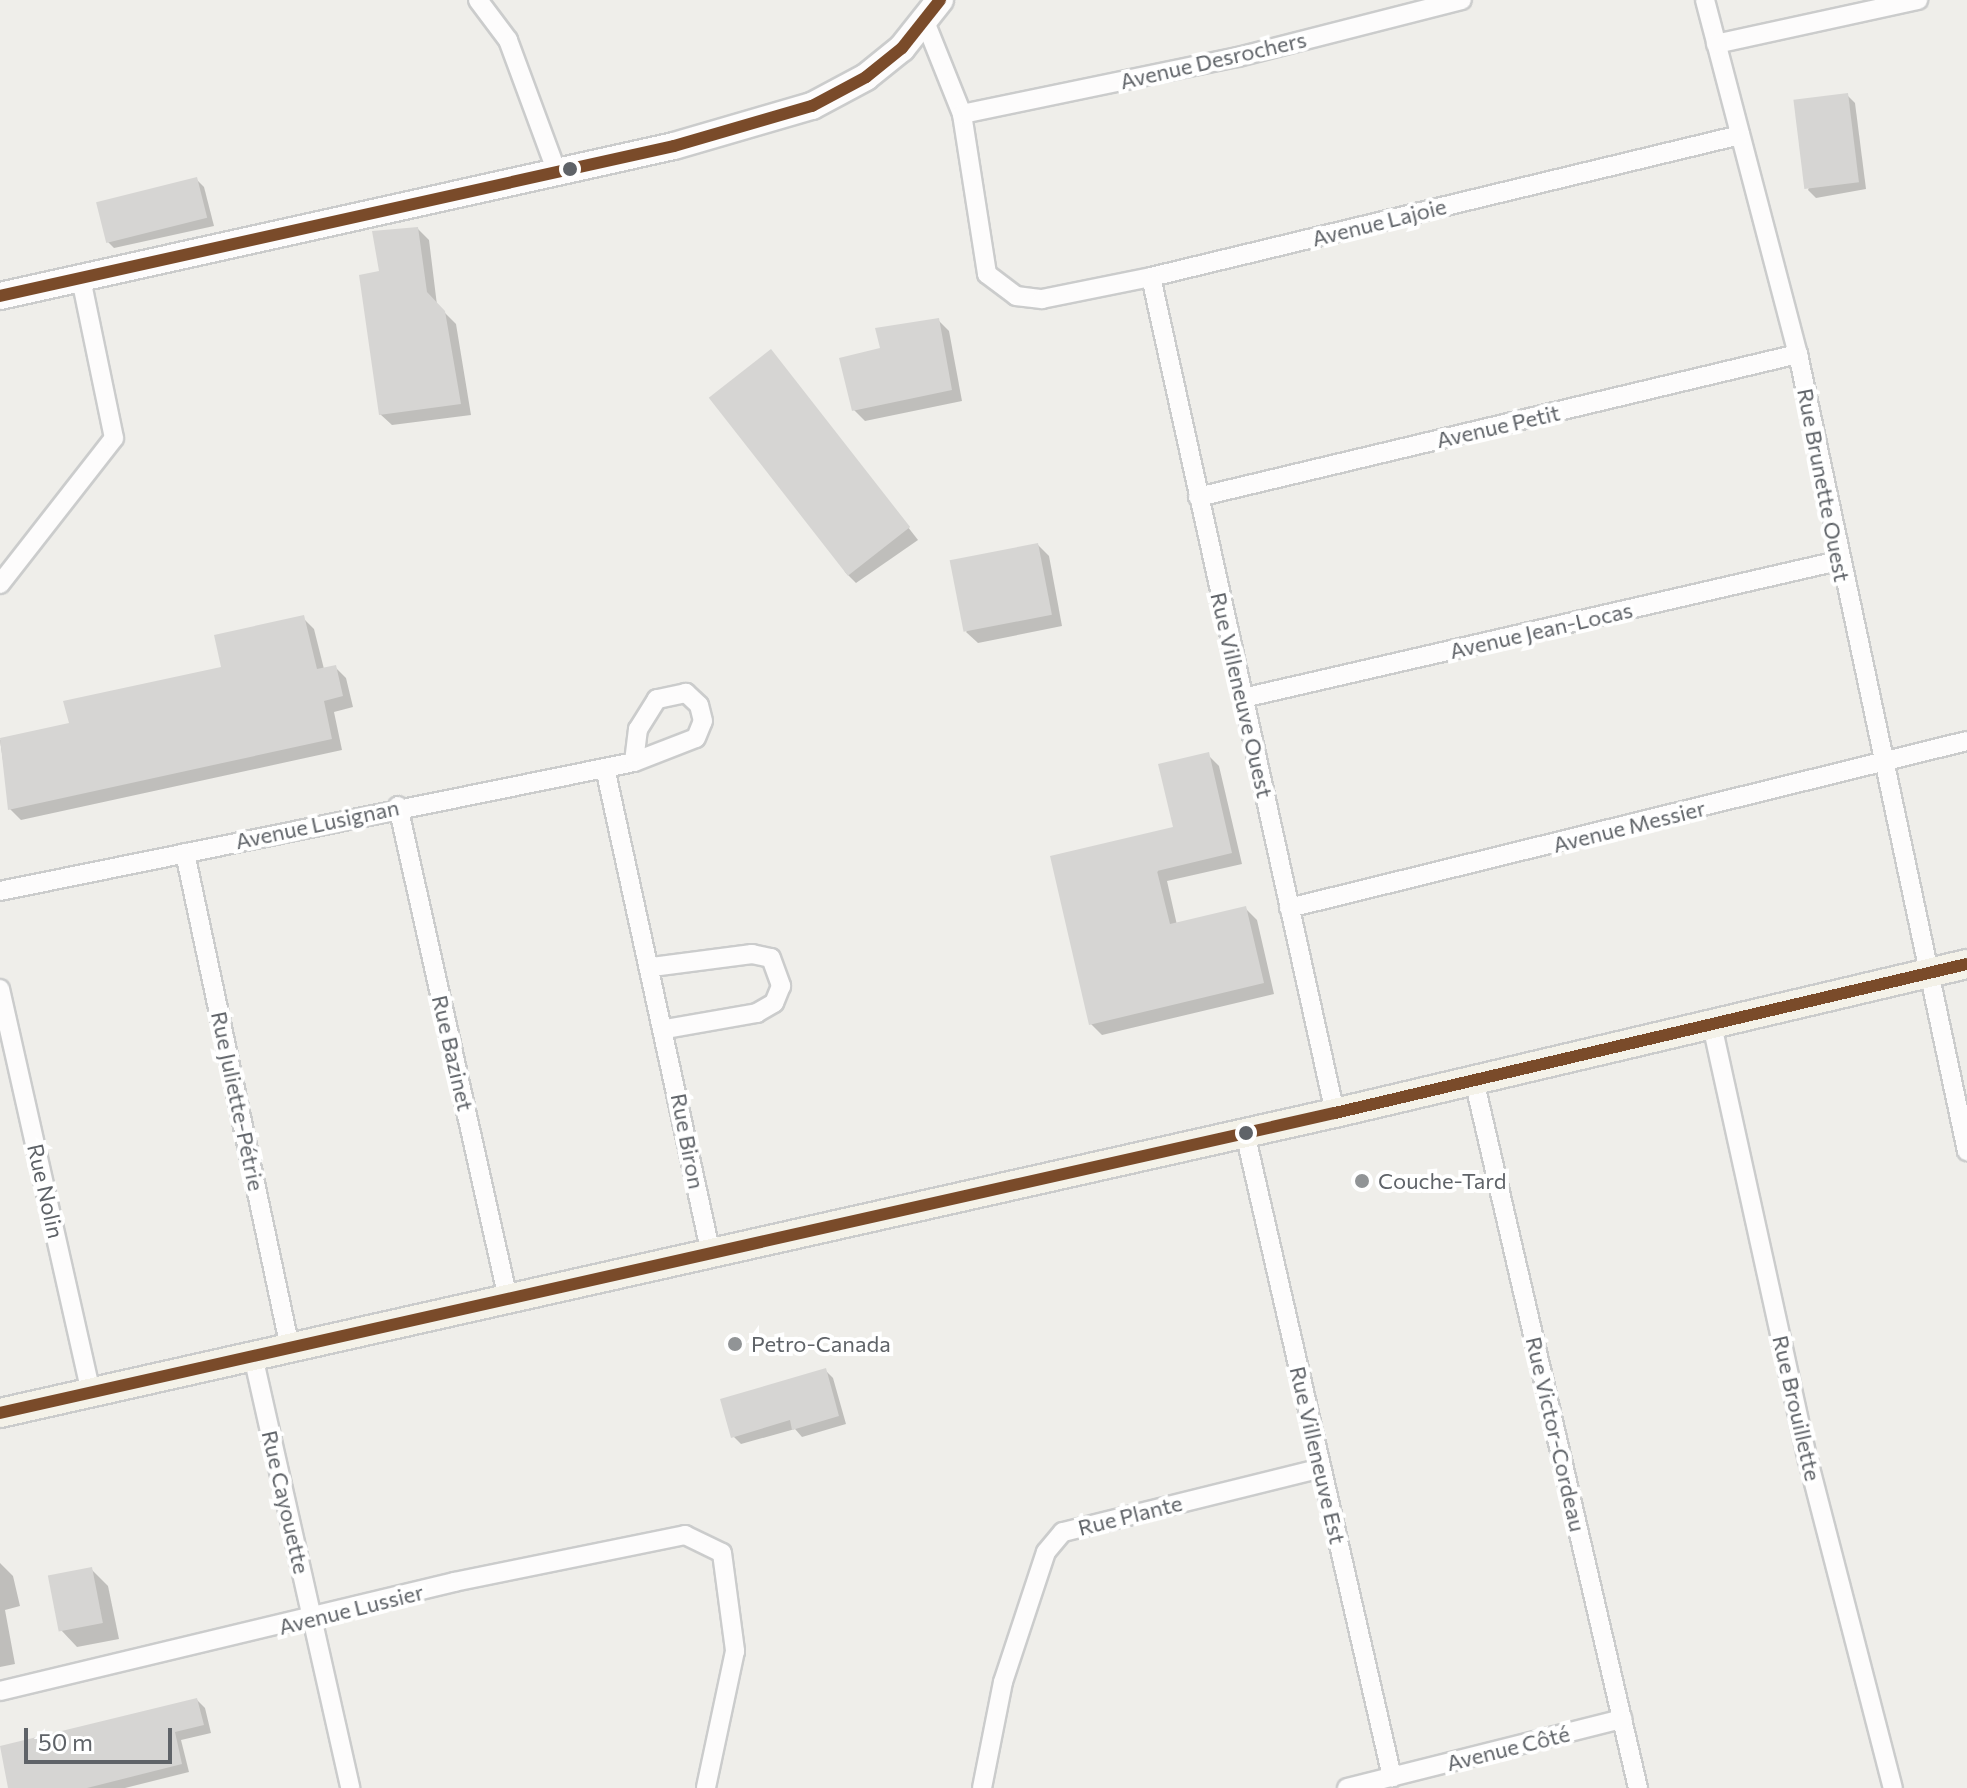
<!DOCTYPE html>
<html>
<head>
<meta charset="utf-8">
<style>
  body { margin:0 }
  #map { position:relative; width:1967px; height:1788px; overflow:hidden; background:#efeeea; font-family:Commissioner,sans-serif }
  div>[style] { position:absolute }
  .shadow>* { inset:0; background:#0003 }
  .building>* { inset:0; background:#d6d5d3; transform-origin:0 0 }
  .roads { filter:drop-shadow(2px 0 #cbcccc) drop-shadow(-2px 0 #cbcccc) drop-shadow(0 2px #cbcccc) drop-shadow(0 -2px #cbcccc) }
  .street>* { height:18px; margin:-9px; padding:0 9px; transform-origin:9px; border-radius:9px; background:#fdfcfc }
  .secondary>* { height:26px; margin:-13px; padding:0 13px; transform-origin:13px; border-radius:13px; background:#fdfcfc }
  .primary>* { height:28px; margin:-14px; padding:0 14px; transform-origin:14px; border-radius:14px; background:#f4f2e9 }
  .bus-1>* { height:12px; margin:-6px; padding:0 6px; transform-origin:6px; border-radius:6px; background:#7a4b2a }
  .dots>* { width:22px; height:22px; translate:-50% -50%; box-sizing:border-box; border:4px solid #fff; border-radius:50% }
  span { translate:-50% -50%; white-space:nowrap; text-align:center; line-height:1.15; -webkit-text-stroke:8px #fff; paint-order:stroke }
  .street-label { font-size:22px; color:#5f6368 }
  .poi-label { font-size:22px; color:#5f6368 }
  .left { translate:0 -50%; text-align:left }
  .scale { position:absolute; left:24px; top:1728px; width:148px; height:36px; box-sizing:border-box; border:4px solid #5f6368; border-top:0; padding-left:10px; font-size:24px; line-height:28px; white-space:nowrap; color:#5f6368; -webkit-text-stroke:6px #fff; paint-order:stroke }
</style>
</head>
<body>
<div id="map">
  <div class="shadow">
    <div style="clip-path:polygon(1847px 95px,1855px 103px,1866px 189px,1816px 198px,1808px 190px)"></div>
    <div style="clip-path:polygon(196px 179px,204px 187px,214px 226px,114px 248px,106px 240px)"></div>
    <div style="clip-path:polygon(418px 229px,429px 240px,437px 305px,456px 324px,471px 415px,392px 425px,380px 414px)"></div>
    <div style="clip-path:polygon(938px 320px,949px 331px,962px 401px,865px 421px,854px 410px,882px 349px)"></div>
    <div style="clip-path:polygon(771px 351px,918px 540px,856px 583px,845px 572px)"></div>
    <div style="clip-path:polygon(1038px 545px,1049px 556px,1062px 626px,978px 643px,966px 632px)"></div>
    <div style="clip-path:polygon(303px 618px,314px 629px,324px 669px,335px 667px,346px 678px,353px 707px,334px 712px,342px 750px,21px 820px,10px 809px,0 740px,72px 724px,223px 669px)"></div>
    <div style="clip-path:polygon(1208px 755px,1219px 766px,1242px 864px,1167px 881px,1177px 925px,1246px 909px,1257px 920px,1274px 994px,1102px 1035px,1091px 1024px)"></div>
    <div style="clip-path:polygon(825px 1370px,833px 1378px,846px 1424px,802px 1437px,795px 1429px,741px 1444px,733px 1436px)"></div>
    <div style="clip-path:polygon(0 1563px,13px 1576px,20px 1606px,5px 1610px,15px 1664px,0 1667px)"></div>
    <div style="clip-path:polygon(91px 1569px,108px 1586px,119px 1639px,77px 1647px,61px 1630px)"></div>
    <div style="clip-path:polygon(197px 1700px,205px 1708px,211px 1733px,181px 1740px,189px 1772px,125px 1788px,10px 1788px)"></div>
  </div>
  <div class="building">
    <div style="left:1848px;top:93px;width:90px;height:55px;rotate:83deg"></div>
    <div style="left:197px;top:177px;width:42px;height:104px;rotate:76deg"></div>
    <div style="clip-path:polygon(418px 227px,427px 292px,445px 311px,461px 404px,379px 415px,359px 275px,379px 271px,372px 231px)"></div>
    <div style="clip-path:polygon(939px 318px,952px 390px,852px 411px,839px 358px,880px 348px,875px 328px)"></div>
    <div style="left:771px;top:349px;width:226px;height:79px;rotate:52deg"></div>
    <div style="left:1038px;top:543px;width:73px;height:90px;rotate:79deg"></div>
    <div style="clip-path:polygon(304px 615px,317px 669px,336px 665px,343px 696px,324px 701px,332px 739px,8px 810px,0 738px,69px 723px,63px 701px,221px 667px,214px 635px)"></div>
    <div style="clip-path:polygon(1209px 752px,1232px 853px,1157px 871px,1170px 924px,1246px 906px,1264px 983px,1089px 1025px,1050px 856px,1173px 827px,1158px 764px)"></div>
    <div style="clip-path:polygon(826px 1368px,839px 1416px,792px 1430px,790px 1420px,731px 1438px,720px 1399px)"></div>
    <div style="left:92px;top:1567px;width:57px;height:45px;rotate:79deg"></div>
    <div style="clip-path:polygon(197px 1698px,204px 1725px,175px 1732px,182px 1764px,87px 1788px,8px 1788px,0 1746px)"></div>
  </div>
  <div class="roads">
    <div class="street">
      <div style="left:478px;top:0;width:50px;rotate:53.1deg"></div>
      <div style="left:508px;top:40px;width:139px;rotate:69.7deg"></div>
      <div style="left:1705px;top:0;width:366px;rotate:75.3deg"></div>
      <div style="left:1798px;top:354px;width:815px;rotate:78.03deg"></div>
      <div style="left:924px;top:19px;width:102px;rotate:68.2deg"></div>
      <div style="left:962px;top:114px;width:162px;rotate:81.1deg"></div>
      <div style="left:987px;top:274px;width:36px;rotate:37deg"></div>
      <div style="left:1016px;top:296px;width:26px;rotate:7deg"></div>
      <div style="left:1042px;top:299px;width:111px;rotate:-11.4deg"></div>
      <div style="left:1151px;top:277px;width:606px;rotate:-13.55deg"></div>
      <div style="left:1716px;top:44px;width:207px;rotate:-12.3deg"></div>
      <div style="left:962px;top:114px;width:282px;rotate:-11.7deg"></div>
      <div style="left:1238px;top:57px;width:231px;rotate:-14.3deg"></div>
      <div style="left:1151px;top:277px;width:856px;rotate:77.59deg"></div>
      <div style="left:1198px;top:497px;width:617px;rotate:-13.41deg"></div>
      <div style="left:0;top:584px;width:185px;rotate:-52deg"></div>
      <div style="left:114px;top:438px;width:163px;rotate:-101.7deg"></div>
      <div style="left:1243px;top:698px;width:611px;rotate:-12.97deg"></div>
      <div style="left:605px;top:768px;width:496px;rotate:77.7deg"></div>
      <div style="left:398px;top:806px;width:505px;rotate:77.42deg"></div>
      <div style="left:185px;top:853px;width:506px;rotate:78.02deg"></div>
      <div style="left:0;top:891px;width:647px;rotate:-11.5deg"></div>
      <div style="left:634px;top:762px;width:66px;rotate:-21.2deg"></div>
      <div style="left:696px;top:738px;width:18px;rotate:-68deg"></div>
      <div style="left:703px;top:721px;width:16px;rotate:-104deg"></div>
      <div style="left:699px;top:705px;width:18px;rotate:-137deg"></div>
      <div style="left:686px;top:693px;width:30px;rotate:168deg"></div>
      <div style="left:657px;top:699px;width:36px;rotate:122deg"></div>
      <div style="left:638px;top:729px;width:33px;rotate:97deg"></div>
      <div style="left:1289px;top:908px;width:698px;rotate:-13.84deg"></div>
      <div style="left:652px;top:967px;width:101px;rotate:-7.4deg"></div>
      <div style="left:752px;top:954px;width:19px;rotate:12deg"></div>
      <div style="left:771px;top:958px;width:30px;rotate:70deg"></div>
      <div style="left:781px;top:986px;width:18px;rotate:112deg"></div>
      <div style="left:774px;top:1003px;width:20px;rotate:150deg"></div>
      <div style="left:757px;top:1013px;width:92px;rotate:170deg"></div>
      <div style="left:0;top:989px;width:414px;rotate:77.3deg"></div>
      <div style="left:1712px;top:1025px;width:445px;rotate:77.6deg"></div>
      <div style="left:1808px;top:1460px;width:339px;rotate:75.5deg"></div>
      <div style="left:1474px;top:1080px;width:727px;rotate:76.96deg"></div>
      <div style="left:1245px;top:1133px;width:661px;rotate:77.14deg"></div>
      <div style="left:253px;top:1356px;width:443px;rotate:77.3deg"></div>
      <div style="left:0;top:1691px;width:467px;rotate:-13.5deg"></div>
      <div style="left:454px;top:1582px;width:236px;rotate:-11.5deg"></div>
      <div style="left:685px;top:1535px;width:41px;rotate:25.9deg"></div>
      <div style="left:722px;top:1553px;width:99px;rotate:82.4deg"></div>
      <div style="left:735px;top:1651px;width:140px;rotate:102deg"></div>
      <div style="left:982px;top:1788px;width:108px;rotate:-78.8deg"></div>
      <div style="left:1003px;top:1682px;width:137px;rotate:-71.7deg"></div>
      <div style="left:1046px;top:1552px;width:26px;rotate:-50deg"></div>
      <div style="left:1063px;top:1532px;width:266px;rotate:-13.9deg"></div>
      <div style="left:1347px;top:1788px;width:284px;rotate:-14.1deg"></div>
    </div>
    <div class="secondary">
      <div style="left:0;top:296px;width:690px;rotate:-12.55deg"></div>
      <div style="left:674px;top:146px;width:144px;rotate:-16.2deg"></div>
      <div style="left:812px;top:106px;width:61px;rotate:-28.2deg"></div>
      <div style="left:866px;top:77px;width:46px;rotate:-38.9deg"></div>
      <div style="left:902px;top:48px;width:61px;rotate:-51.6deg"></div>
    </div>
    <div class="primary">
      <div style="left:0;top:1413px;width:1368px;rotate:-12.67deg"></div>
      <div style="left:1335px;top:1113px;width:649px;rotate:-13.27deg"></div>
    </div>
  </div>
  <div class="bus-1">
    <div style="left:0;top:296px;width:690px;rotate:-12.55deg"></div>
    <div style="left:674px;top:146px;width:144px;rotate:-16.2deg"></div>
    <div style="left:812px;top:106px;width:61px;rotate:-28.2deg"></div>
    <div style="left:866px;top:77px;width:46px;rotate:-38.9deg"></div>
    <div style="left:902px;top:48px;width:61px;rotate:-51.6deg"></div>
    <div style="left:0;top:1413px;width:1368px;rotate:-12.67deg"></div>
    <div style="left:1335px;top:1113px;width:649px;rotate:-13.27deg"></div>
  </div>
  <div class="dots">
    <div style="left:570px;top:169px;background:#5f6368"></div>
    <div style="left:1246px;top:1133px;background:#5f6368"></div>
    <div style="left:1362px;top:1181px;background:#919496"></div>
    <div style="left:735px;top:1344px;background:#919496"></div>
  </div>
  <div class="street-label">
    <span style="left:1213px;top:60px;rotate:-13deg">Avenue Desrochers</span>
    <span style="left:1379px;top:222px;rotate:-14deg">Avenue Lajoie</span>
    <span style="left:1498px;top:426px;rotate:-13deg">Avenue Petit</span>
    <span style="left:1824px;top:485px;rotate:79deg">Rue Brunette Ouest</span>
    <span style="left:1541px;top:630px;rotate:-13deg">Avenue Jean-Locas</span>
    <span style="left:1242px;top:695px;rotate:77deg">Rue Villeneuve Ouest</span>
    <span style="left:317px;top:824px;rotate:-12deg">Avenue Lusignan</span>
    <span style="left:1629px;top:826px;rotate:-14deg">Avenue Messier</span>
    <span style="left:453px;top:1053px;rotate:77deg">Rue Bazinet</span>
    <span style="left:238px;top:1101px;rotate:78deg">Rue Juliette-Pétrie</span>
    <span style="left:688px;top:1141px;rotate:79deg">Rue Biron</span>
    <span style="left:46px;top:1191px;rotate:77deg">Rue Nolin</span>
    <span style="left:1797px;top:1408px;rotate:77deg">Rue Brouillette</span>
    <span style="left:1556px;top:1434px;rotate:77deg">Rue Victor-Cordeau</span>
    <span style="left:1318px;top:1455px;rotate:77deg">Rue Villeneuve Est</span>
    <span style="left:286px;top:1502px;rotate:77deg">Rue Cayouette</span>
    <span style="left:1130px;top:1515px;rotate:-14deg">Rue Plante</span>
    <span style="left:351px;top:1609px;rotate:-14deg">Avenue Lussier</span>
    <span style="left:1508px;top:1748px;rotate:-14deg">Avenue Côté</span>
  </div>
  <div class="poi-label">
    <span class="left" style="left:1378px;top:1181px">Couche-Tard</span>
    <span class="left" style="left:751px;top:1344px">Petro-Canada</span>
  </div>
  <div class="scale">50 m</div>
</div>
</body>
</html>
